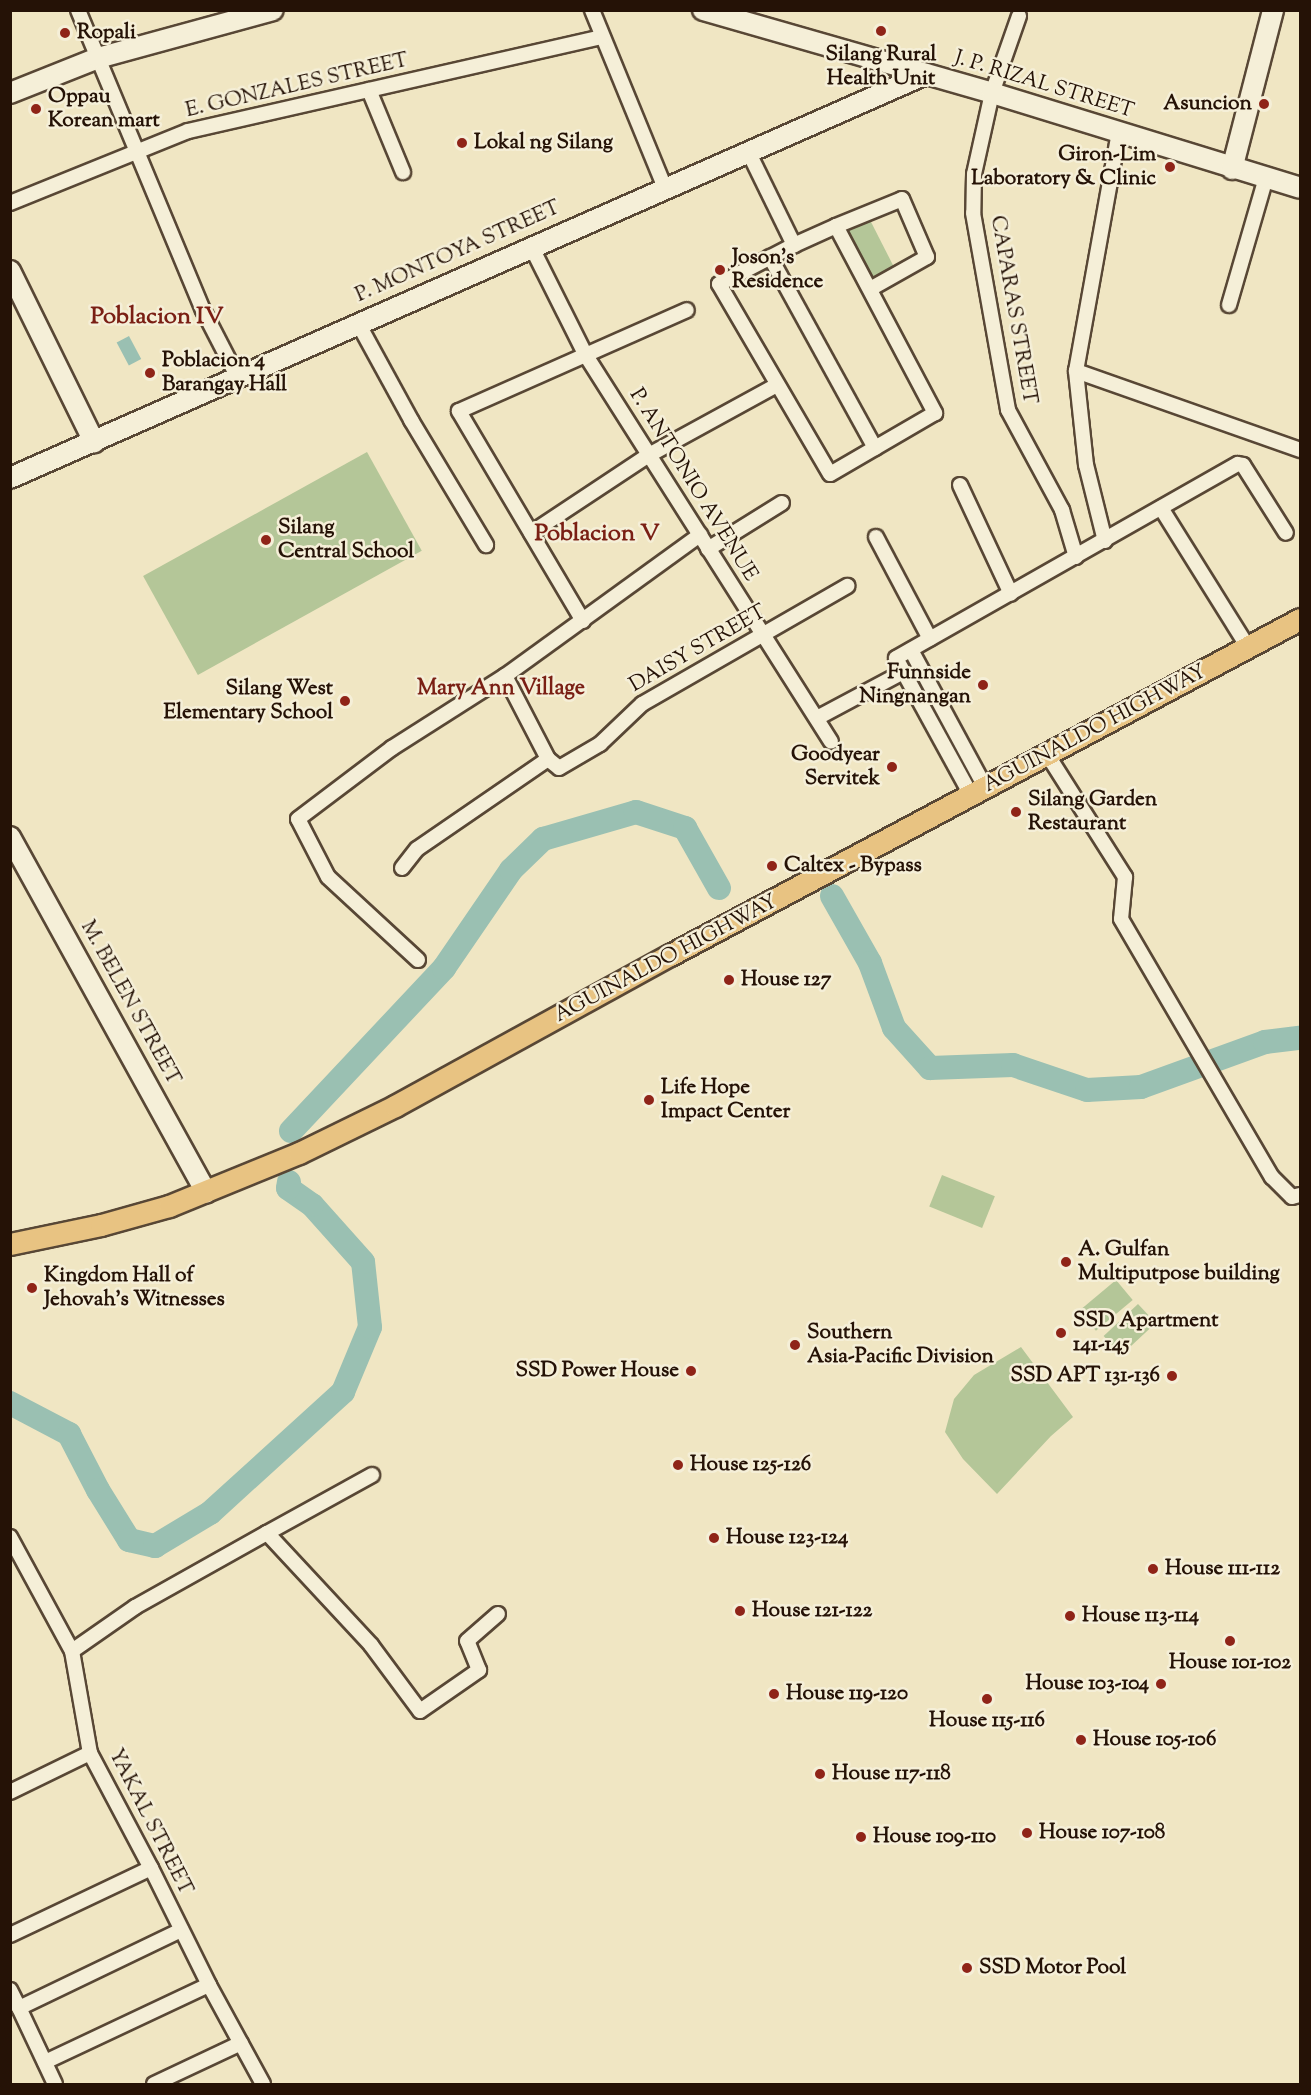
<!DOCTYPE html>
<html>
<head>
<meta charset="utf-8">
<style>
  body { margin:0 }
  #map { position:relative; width:1311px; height:2095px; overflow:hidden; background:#f0e6c3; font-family:"Sorts Mill Goudy",serif }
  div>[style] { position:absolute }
  .green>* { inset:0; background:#b4c698; transform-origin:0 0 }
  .water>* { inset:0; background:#9ac0b2; transform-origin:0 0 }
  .river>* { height:24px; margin:-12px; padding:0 12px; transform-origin:12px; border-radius:12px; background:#9ac0b2 }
  .roads { filter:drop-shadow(2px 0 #584735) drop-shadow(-2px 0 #584735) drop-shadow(0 2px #584735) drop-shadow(0 -2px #584735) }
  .street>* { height:14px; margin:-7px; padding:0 7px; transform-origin:7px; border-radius:7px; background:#f5efd8 }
  .secondary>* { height:20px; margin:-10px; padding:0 10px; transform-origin:10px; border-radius:10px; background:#f5efd8 }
  .primary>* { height:21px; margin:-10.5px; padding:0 10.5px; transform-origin:10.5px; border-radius:10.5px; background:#e8c382 }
  .dots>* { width:16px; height:16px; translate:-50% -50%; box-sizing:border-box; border:3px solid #f5efd8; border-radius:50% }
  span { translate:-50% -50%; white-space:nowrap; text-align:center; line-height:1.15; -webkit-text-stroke:5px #f5efd8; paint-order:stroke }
  .poi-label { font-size:21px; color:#251206; font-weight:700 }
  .left { translate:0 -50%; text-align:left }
  .right { translate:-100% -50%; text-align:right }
  .street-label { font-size:21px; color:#251206 }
  .neighbourhood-label { font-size:22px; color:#7a1f14; font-weight:700 }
  .quarter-label { font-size:24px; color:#7a1f14; font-weight:700 }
  .frame { position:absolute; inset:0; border:12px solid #251206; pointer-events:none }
</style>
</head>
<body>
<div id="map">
  <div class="green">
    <div style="left:870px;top:220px;width:55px;height:25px;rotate:63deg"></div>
    <div style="left:367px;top:452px;width:113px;height:256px;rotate:61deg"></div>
    <div style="left:942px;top:1175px;width:57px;height:34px;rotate:22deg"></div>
    <div style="left:1116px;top:1280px;width:26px;height:48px;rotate:50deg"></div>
    <div style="left:1138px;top:1304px;width:26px;height:47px;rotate:47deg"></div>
    <div style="clip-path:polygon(1021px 1347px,1073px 1417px,1051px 1436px,997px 1494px,963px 1459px,945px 1432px,954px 1399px,974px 1375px)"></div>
  </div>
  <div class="water">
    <div style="left:129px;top:336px;width:26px;height:14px;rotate:62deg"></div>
  </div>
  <div class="river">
    <div style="left:832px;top:896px;width:77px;rotate:60.4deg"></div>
    <div style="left:870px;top:963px;width:69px;rotate:69.7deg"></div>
    <div style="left:894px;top:1028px;width:54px;rotate:48deg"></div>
    <div style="left:930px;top:1068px;width:83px;rotate:-2.1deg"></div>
    <div style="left:1013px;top:1065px;width:78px;rotate:18.7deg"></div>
    <div style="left:1087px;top:1090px;width:54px;rotate:-3.2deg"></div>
    <div style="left:1141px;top:1087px;width:132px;rotate:-19.9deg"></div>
    <div style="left:1265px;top:1042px;width:35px;rotate:-7deg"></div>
    <div style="left:291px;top:1131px;width:224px;rotate:-46.8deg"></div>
    <div style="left:444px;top:968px;width:119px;rotate:-55.6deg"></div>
    <div style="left:511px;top:870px;width:45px;rotate:-44.1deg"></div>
    <div style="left:543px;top:839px;width:97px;rotate:-16.2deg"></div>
    <div style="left:636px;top:812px;width:52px;rotate:18.1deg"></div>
    <div style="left:685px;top:828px;width:69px;rotate:60.5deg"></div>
    <div style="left:10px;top:1403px;width:67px;rotate:27.7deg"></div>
    <div style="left:69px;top:1434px;width:63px;rotate:62.6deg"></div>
    <div style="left:98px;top:1490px;width:59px;rotate:58.2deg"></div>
    <div style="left:129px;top:1540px;width:27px;rotate:13deg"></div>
    <div style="left:155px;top:1546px;width:64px;rotate:-31deg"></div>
    <div style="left:210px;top:1513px;width:180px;rotate:-42.3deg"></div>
    <div style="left:343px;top:1392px;width:70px;rotate:-67.4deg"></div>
    <div style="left:370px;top:1327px;width:65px;rotate:-96.1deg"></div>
    <div style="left:363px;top:1262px;width:76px;rotate:-131.8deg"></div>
    <div style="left:312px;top:1205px;width:29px;rotate:-145deg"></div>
    <div style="left:288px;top:1188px;width:6px;rotate:-81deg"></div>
  </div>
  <div class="roads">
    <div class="street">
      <div style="left:78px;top:10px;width:325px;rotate:67.4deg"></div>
      <div style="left:203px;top:310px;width:74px;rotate:62.7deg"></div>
      <div style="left:592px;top:10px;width:192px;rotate:67.7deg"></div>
      <div style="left:1019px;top:16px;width:82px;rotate:109.3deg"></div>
      <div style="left:992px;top:93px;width:83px;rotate:102.5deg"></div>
      <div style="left:974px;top:174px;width:39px;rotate:91deg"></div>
      <div style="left:973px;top:213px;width:200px;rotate:79.9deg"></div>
      <div style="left:1008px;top:410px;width:114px;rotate:61.6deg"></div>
      <div style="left:1062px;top:510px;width:49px;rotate:73.4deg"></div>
      <div style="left:369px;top:90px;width:89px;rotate:67.5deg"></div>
      <div style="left:748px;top:151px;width:105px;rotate:63.9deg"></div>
      <div style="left:10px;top:203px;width:192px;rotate:-22deg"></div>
      <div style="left:188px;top:131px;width:424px;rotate:-12.8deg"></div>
      <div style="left:836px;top:226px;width:212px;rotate:62.1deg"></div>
      <div style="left:935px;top:413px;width:121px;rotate:149.8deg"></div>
      <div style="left:830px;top:474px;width:220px;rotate:-120.3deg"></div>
      <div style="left:719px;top:284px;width:85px;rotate:-27.5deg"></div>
      <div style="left:794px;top:245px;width:46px;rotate:-24.3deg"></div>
      <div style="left:836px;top:226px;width:71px;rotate:-22.2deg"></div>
      <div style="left:902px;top:199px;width:63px;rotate:66.7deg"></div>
      <div style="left:927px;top:257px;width:65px;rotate:150.7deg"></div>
      <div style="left:531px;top:246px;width:121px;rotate:63.4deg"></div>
      <div style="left:585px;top:354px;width:459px;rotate:57.6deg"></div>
      <div style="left:770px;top:257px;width:218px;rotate:61.2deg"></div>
      <div style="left:1229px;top:305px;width:132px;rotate:-73.8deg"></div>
      <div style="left:358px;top:323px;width:111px;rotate:61.3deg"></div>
      <div style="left:411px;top:420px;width:146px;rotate:59deg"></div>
      <div style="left:1076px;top:371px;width:238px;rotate:19.4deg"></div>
      <div style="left:960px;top:485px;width:120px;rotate:64.9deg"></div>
      <div style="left:1161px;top:508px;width:164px;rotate:58deg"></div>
      <div style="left:531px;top:533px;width:141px;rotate:-33.5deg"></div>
      <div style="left:649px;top:455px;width:146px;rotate:-28.7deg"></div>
      <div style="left:876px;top:537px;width:115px;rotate:62.1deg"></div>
      <div style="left:1105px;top:541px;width:78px;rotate:-104deg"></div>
      <div style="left:1086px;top:465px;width:95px;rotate:-96.1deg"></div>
      <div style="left:1076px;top:371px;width:242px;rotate:-79.8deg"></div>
      <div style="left:708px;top:549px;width:87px;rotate:-31.9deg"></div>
      <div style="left:583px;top:621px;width:244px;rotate:-120.6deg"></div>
      <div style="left:459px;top:411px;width:249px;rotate:-23.9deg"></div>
      <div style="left:911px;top:650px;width:156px;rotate:61.6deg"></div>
      <div style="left:505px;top:676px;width:93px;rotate:62.6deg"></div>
      <div style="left:548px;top:759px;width:14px;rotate:39deg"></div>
      <div style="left:559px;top:768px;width:48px;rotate:-30.3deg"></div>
      <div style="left:600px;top:744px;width:58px;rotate:-43.6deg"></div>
      <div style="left:642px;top:704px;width:237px;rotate:-29.9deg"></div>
      <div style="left:817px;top:718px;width:98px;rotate:-28.1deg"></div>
      <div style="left:1047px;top:754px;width:146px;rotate:57.6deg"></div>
      <div style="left:1125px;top:877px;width:42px;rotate:95.4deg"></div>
      <div style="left:1121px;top:919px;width:299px;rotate:59.7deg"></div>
      <div style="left:1272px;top:1177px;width:28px;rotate:45deg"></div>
      <div style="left:1292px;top:1197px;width:8px;rotate:-14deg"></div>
      <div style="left:971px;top:795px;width:156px;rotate:-118.7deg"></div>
      <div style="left:896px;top:658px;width:393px;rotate:-29.6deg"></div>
      <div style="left:1238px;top:464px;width:5px;rotate:11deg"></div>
      <div style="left:1243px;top:465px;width:80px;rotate:57.7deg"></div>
      <div style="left:402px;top:868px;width:24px;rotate:-52deg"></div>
      <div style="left:417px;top:849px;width:159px;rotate:-34.5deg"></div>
      <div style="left:418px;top:960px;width:122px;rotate:-137.3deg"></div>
      <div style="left:328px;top:877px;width:65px;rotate:-117.3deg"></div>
      <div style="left:298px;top:819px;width:118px;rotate:-37.1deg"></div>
      <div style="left:392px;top:748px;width:134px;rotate:-32.5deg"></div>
      <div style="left:505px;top:676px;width:241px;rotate:-35.9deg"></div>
      <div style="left:267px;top:1533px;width:120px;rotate:-28.9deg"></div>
      <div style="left:10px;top:1537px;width:130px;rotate:61.5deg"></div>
      <div style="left:72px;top:1651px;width:104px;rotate:80deg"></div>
      <div style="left:90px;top:1753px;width:130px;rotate:62.1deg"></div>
      <div style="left:151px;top:1868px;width:131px;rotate:63.6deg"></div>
      <div style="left:209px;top:1985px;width:113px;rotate:61.4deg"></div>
      <div style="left:72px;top:1651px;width:77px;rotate:-34.9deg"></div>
      <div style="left:135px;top:1607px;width:151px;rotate:-29.3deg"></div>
      <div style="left:267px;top:1533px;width:153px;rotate:47.1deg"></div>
      <div style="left:371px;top:1645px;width:82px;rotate:53.4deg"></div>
      <div style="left:420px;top:1711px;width:72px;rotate:-34.8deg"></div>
      <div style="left:479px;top:1670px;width:31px;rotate:-112deg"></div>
      <div style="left:467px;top:1641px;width:41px;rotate:-41.1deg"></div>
      <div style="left:10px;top:1792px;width:89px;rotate:-26deg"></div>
      <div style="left:10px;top:1935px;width:156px;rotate:-25.4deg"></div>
      <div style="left:10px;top:1990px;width:20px;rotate:63deg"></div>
      <div style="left:45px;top:2062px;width:181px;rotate:-25.2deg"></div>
      <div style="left:55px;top:2084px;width:84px;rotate:-115.3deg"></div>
      <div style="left:19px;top:2008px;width:180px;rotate:-25.7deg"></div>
      <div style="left:154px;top:2084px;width:96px;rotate:-25.2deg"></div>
    </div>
    <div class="secondary">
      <div style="left:703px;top:10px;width:301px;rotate:16deg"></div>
      <div style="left:992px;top:93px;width:322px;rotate:17.1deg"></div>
      <div style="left:10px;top:93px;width:95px;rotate:-21.7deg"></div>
      <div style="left:98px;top:58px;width:181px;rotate:-15.3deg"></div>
      <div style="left:1232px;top:169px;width:164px;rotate:-75.5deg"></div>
      <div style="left:10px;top:271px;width:191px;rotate:63.8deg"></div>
      <div style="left:10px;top:478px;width:1001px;rotate:-23.8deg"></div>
      <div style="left:10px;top:837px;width:406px;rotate:61.1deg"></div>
    </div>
    <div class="primary">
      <div style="left:10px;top:1244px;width:93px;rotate:-11.8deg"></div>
      <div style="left:101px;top:1225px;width:71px;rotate:-15.6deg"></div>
      <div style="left:169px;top:1206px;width:140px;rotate:-22.2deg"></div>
      <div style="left:299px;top:1153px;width:107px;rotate:-26.1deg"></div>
      <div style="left:395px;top:1106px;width:314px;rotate:-28.8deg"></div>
      <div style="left:670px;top:955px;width:714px;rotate:-28.07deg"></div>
    </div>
  </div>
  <div class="dots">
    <div style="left:881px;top:31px;background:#8f2418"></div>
    <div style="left:65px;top:33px;background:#8f2418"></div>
    <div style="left:1264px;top:104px;background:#8f2418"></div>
    <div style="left:36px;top:109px;background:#8f2418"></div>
    <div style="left:462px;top:143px;background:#8f2418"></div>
    <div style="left:1170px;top:167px;background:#8f2418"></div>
    <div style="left:720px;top:270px;background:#8f2418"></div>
    <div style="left:150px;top:373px;background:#8f2418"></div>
    <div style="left:266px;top:540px;background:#8f2418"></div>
    <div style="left:983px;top:685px;background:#8f2418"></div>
    <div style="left:345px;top:701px;background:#8f2418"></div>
    <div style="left:892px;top:767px;background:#8f2418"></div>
    <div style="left:1016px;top:812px;background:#8f2418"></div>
    <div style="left:772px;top:866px;background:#8f2418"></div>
    <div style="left:729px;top:980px;background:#8f2418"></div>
    <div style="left:649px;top:1100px;background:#8f2418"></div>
    <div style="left:1066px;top:1262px;background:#8f2418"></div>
    <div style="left:32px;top:1288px;background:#8f2418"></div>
    <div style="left:1061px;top:1333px;background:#8f2418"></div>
    <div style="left:795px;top:1345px;background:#8f2418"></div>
    <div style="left:691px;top:1371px;background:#8f2418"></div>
    <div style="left:1172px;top:1376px;background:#8f2418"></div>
    <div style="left:678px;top:1465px;background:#8f2418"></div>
    <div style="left:714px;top:1538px;background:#8f2418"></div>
    <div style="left:1153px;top:1569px;background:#8f2418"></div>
    <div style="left:740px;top:1611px;background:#8f2418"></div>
    <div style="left:1070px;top:1616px;background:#8f2418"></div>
    <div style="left:1230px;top:1641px;background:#8f2418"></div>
    <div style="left:1161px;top:1684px;background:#8f2418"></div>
    <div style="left:774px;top:1694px;background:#8f2418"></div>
    <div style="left:987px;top:1699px;background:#8f2418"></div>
    <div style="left:1081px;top:1740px;background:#8f2418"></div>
    <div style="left:820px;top:1774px;background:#8f2418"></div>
    <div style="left:1027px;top:1833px;background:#8f2418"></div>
    <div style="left:861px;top:1837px;background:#8f2418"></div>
    <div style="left:967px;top:1968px;background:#8f2418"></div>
  </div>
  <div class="poi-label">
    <span class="left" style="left:77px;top:33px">Ropali</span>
    <span style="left:881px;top:67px">Silang Rural<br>Health Unit</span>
    <span class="left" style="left:48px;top:109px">Oppau<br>Korean mart</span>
    <span class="right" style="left:1252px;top:104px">Asuncion</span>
    <span class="left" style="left:474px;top:143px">Lokal ng Silang</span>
    <span class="right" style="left:1156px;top:167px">Giron-Lim<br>Laboratory &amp; Clinic</span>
    <span class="left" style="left:732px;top:270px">Joson's<br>Residence</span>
    <span class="left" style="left:162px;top:373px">Poblacion 4<br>Barangay Hall</span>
    <span class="left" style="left:278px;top:540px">Silang<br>Central School</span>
    <span class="right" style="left:971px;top:685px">Funnside<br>Ningnangan</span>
    <span class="right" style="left:333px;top:701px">Silang West<br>Elementary School</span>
    <span class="right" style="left:880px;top:767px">Goodyear<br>Servitek</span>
    <span class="left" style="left:1028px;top:812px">Silang Garden<br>Restaurant</span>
    <span class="left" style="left:784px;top:866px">Caltex - Bypass</span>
    <span class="left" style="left:741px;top:980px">House 127</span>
    <span class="left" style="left:661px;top:1100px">Life Hope<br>Impact Center</span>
    <span class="left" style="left:1078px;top:1262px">A. Gulfan<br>Multiputpose building</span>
    <span class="left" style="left:44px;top:1288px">Kingdom Hall of<br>Jehovah's Witnesses</span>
    <span class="left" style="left:1073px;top:1333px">SSD Apartment<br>141-145</span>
    <span class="left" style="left:807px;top:1345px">Southern<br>Asia-Pacific Division</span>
    <span class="right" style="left:679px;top:1371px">SSD Power House</span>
    <span class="right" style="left:1160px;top:1376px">SSD APT 131-136</span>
    <span class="left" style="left:690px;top:1465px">House 125-126</span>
    <span class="left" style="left:726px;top:1538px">House 123-124</span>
    <span class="left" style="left:1165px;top:1569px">House 111-112</span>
    <span class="left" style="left:752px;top:1611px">House 121-122</span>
    <span class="left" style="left:1082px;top:1616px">House 113-114</span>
    <span style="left:1230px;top:1663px">House 101-102</span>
    <span class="right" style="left:1149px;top:1684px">House 103-104</span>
    <span class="left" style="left:786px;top:1694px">House 119-120</span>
    <span style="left:987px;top:1721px">House 115-116</span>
    <span class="left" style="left:1093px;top:1740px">House 105-106</span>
    <span class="left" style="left:832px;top:1774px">House 117-118</span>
    <span class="left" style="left:1039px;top:1833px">House 107-108</span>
    <span class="left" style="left:873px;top:1837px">House 109-110</span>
    <span class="left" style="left:979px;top:1968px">SSD Motor Pool</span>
  </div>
  <div class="street-label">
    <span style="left:1044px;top:85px;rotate:17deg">J. P. RIZAL STREET</span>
    <span style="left:297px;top:86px;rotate:-13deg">E. GONZALES STREET</span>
    <span style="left:458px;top:252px;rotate:-24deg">P. MONTOYA STREET</span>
    <span style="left:1013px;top:310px;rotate:80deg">CAPARAS STREET</span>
    <span style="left:693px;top:485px;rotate:58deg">P. ANTONIO AVENUE</span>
    <span style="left:698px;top:649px;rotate:-30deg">DAISY STREET</span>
    <span style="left:1095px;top:729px;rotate:-28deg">AGUINALDO HIGHWAY</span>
    <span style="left:666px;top:959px;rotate:-28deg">AGUINALDO HIGHWAY</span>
    <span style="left:130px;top:1003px;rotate:61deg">M. BELEN STREET</span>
    <span style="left:150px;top:1822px;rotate:63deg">YAKAL STREET</span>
  </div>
  <div class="neighbourhood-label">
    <span style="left:501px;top:690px">Mary Ann Village</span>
  </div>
  <div class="quarter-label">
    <span style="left:157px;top:318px">Poblacion IV</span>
    <span style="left:597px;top:535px">Poblacion V</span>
  </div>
  <div class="frame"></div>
</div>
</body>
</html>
